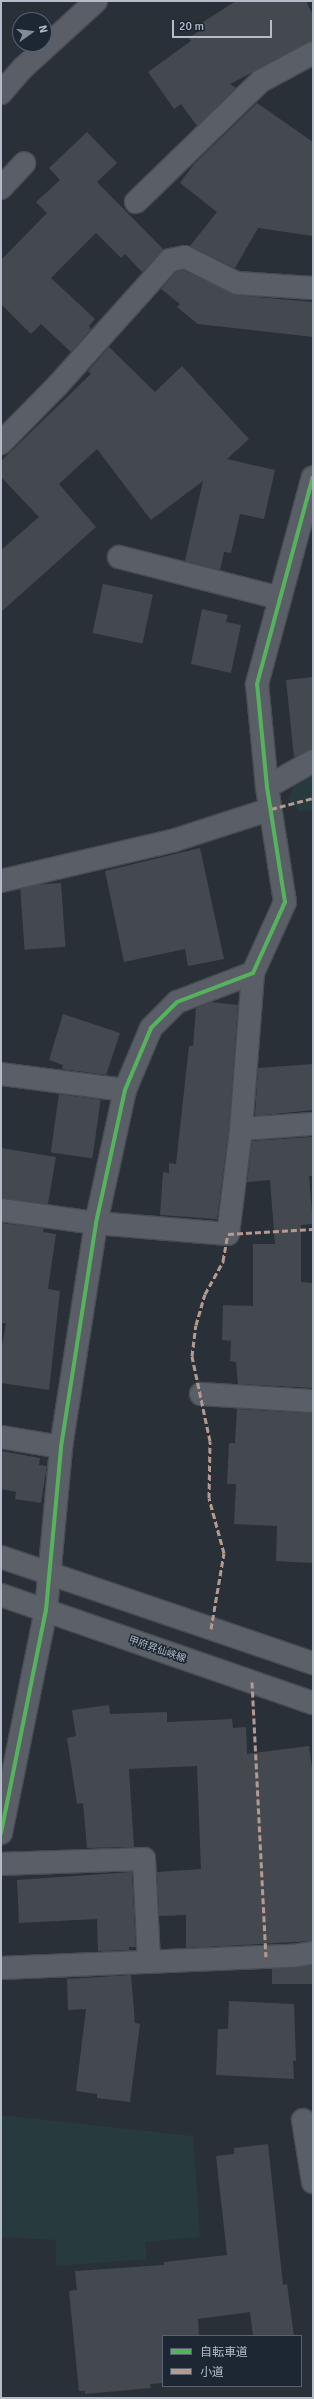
<!DOCTYPE html>
<html>
<head>
<meta charset="utf-8">
<style>
  body { margin:0 }
  #map { position:relative; width:314px; height:2399px; overflow:hidden; background:#2a3038; font-family:Signika,"Noto Sans JP",sans-serif }
  div>[style] { position:absolute }
  .green>* { inset:0; background:#273a3e }
  .building>* { inset:0; background:#444950; transform-origin:0 0 }
  .roads { filter:drop-shadow(1px 0 #484c53) drop-shadow(-1px 0 #484c53) drop-shadow(0 1px #484c53) drop-shadow(0 -1px #484c53) }
  .minor>* { height:22px; margin:-11px; padding:0 11px; transform-origin:11px; border-radius:11px; background:#5a5e66 }
  .major>* { height:22px; margin:-11px; padding:0 11px; transform-origin:11px; border-radius:11px; background:#5c6168 }
  .quiet>* { height:3px; margin-top:-1.5px; transform-origin:0; background:repeating-linear-gradient(90deg,#b69a8f 0 6px,transparent 0 9px) }
  .cycleway>* { height:4px; margin:-2px; padding:0 2px; transform-origin:2px; border-radius:2px; background:#56b35d }
  span { translate:-50% -50%; white-space:nowrap; text-align:center; line-height:1.15; -webkit-text-stroke:3px #1d2633; paint-order:stroke }
  .street-label { font-size:10px; color:#b4bcc9 }
  .frame { position:absolute; inset:0; border:2px solid #b4bcc9; pointer-events:none }
  .legend { position:absolute; left:162px; top:2335px; width:140px; height:52px; box-sizing:border-box; background:#1d2633; border:1px solid #59626f; margin:0; padding:5px 7px; list-style:none; font-size:12px; color:#b4bcc9 }
  .legend li { display:flex; align-items:center; gap:8px; height:20px }
  .legend b { width:20px; border:1px solid #59626f }
  .north { position:absolute; left:12px; top:12px; width:40px; height:40px; box-sizing:border-box; background:#1d2633; border:1px solid #59626f; border-radius:50%; rotate:76deg; font-size:11px; font-weight:700; line-height:16px; text-align:center; color:#b4bcc9 }
  .north::after { content:''; display:block; margin:auto; width:14px; height:18px; background:#848b96; clip-path:polygon(50% 0,100% 100%,50% 72%,0 100%) }
  .scale { position:absolute; left:172px; top:20px; width:100px; height:18px; box-sizing:border-box; border:2px solid #b4bcc9; border-top:0; padding-left:5px; font-size:12px; line-height:14px; white-space:nowrap; color:#b4bcc9; -webkit-text-stroke:3px #1d2633; paint-order:stroke }
</style>
</head>
<body>
<div id="map">
  <div class="green">
    <div style="clip-path:polygon(313px 769px,313px 810px,300px 812px,288px 799px,297px 779px)"></div>
    <div style="clip-path:polygon(1px 2115px,193px 2136px,200px 2237px,145px 2242px,147px 2259px,56px 2266px,56px 2240px,1px 2237px)"></div>
  </div>
  <div class="building">
    <div style="clip-path:polygon(236px 1px,306px 1px,313px 15px,313px 41px,230px 84px,236px 88px,197px 126px,181px 104px,174px 109px,148px 72px,191px 41px,189px 38px,203px 28px,200px 24px)"></div>
    <div style="clip-path:polygon(257px 103px,313px 142px,313px 236px,258px 228px,235px 268px,190px 246px,217px 212px,180px 183px,194px 164px)"></div>
    <div style="clip-path:polygon(87px 132px,117px 163px,97px 182px,164px 250px,142px 272px,125px 254px,121px 258px,96px 233px,51px 278px,95px 319px,89px 326px,91px 329px,71px 352px,41px 324px,31px 334px,1px 304px,1px 260px,47px 213px,36px 202px,60px 180px,49px 168px)"></div>
    <div style="clip-path:polygon(183px 270px,236px 295px,313px 302px,313px 337px,198px 324px,177px 307px,180px 304px,161px 289px,177px 271px)"></div>
    <div style="clip-path:polygon(109px 347px,155px 392px,182px 366px,249px 439px,227px 459px,275px 470px,264px 519px,240px 514px,231px 553px,224px 552px,220px 570px,185px 561px,203px 481px,151px 520px,97px 449px,59px 484px,96px 527px,1px 612px,1px 550px,39px 517px,1px 477px,1px 461px,91px 374px,88px 371px)"></div>
    <div style="left:103px;top:584px;width:51px;height:50px;rotate:12deg"></div>
    <div style="clip-path:polygon(202px 609px,228px 615px,226px 622px,241px 625px,231px 673px,191px 664px)"></div>
    <div style="clip-path:polygon(313px 677px,313px 749px,294px 757px,286px 680px)"></div>
    <div style="clip-path:polygon(200px 848px,224px 959px,188px 966px,185px 949px,124px 962px,105px 871px)"></div>
    <div style="left:61px;top:883px;width:64px;height:41px;rotate:86deg"></div>
    <div style="clip-path:polygon(211px 1002px,238px 1005px,229px 1128px,217px 1219px,160px 1215px,163px 1172px,169px 1173px,169px 1163px,176px 1164px,189px 1046px,193px 1046px,196px 1008px)"></div>
    <div style="clip-path:polygon(63px 1014px,120px 1033px,106px 1075px,62px 1069px,63px 1065px,49px 1060px)"></div>
    <div style="clip-path:polygon(313px 1064px,313px 1110px,255px 1116px,258px 1068px)"></div>
    <div style="left:59px;top:1094px;width:42px;height:59px;rotate:8deg"></div>
    <div style="clip-path:polygon(312px 1137px,313px 1176px,309px 1176px,313px 1224px,301px 1225px,301px 1282px,313px 1283px,313px 1388px,238px 1384px,236px 1362px,230px 1361px,231px 1341px,222px 1340px,223px 1305px,253px 1306px,253px 1244px,275px 1244px,270px 1180px,247px 1182px,252px 1141px)"></div>
    <div style="clip-path:polygon(1px 1148px,56px 1157px,48px 1204px,1px 1198px)"></div>
    <div style="clip-path:polygon(1px 1223px,44px 1228px,43px 1232px,56px 1234px,48px 1289px,60px 1291px,49px 1390px,1px 1383px,1px 1352px,6px 1323px,1px 1323px)"></div>
    <div style="clip-path:polygon(237px 1409px,313px 1413px,313px 1563px,276px 1561px,277px 1526px,234px 1524px,236px 1484px,227px 1484px,229px 1443px,235px 1443px)"></div>
    <div style="clip-path:polygon(1px 1451px,40px 1458px,39px 1465px,47px 1466px,41px 1503px,15px 1499px,16px 1492px,1px 1489px)"></div>
    <div style="clip-path:polygon(109px 1705px,110px 1714px,167px 1712px,167px 1722px,232px 1719px,233px 1728px,246px 1727px,247px 1754px,309px 1746px,313px 1776px,313px 1941px,186px 1948px,186px 1915px,159px 1916px,157px 1872px,201px 1869px,197px 1766px,129px 1769px,134px 1847px,87px 1848px,83px 1803px,77px 1804px,67px 1738px,76px 1736px,72px 1710px)"></div>
    <div style="clip-path:polygon(132px 1872px,136px 1947px,129px 1947px,129px 1950px,98px 1951px,97px 1919px,19px 1923px,17px 1880px)"></div>
    <div style="left:313px;top:1966px;width:18px;height:41px;rotate:90deg"></div>
    <div style="clip-path:polygon(131px 1975px,135px 2023px,140px 2024px,130px 2102px,97px 2098px,97px 2094px,76px 2091px,86px 2009px,68px 2010px,67px 1979px)"></div>
    <div style="clip-path:polygon(229px 2001px,294px 2004px,296px 2061px,293px 2061px,294px 2079px,216px 2075px,218px 2029px,228px 2029px)"></div>
    <div style="clip-path:polygon(268px 2144px,283px 2285px,287px 2284px,294px 2336px,253px 2336px,250px 2312px,198px 2319px,199px 2336px,163px 2336px,163px 2383px,150px 2384px,151px 2388px,85px 2394px,85px 2391px,79px 2391px,69px 2291px,77px 2290px,75px 2271px,164px 2265px,164px 2262px,227px 2255px,216px 2156px,234px 2154px,234px 2148px)"></div>
  </div>
  <div class="roads">
    <div class="minor">
      <div style="left:1px;top:93px;width:33px;rotate:-49deg"></div>
      <div style="left:23px;top:68px;width:99px;rotate:-42.5deg"></div>
      <div style="left:1px;top:188px;width:34px;rotate:-47deg"></div>
      <div style="left:136px;top:202px;width:174px;rotate:-44.1deg"></div>
      <div style="left:261px;top:81px;width:59px;rotate:-28.3deg"></div>
      <div style="left:1px;top:443px;width:80px;rotate:-45.5deg"></div>
      <div style="left:57px;top:386px;width:169px;rotate:-48.1deg"></div>
      <div style="left:170px;top:260px;width:15px;rotate:-11deg"></div>
      <div style="left:185px;top:257px;width:58px;rotate:26.6deg"></div>
      <div style="left:237px;top:283px;width:76px;rotate:3.8deg"></div>
      <div style="left:119px;top:557px;width:166px;rotate:14.3deg"></div>
      <div style="left:267px;top:787px;width:53px;rotate:-29.5deg"></div>
      <div style="left:1px;top:881px;width:176px;rotate:-13.2deg"></div>
      <div style="left:172px;top:841px;width:104px;rotate:-17.9deg"></div>
      <div style="left:1px;top:1074px;width:125px;rotate:7.4deg"></div>
      <div style="left:241px;top:1129px;width:72px;rotate:-4deg"></div>
      <div style="left:1px;top:1210px;width:96px;rotate:7.8deg"></div>
      <div style="left:96px;top:1223px;width:132px;rotate:4.8deg"></div>
      <div style="left:228px;top:1234px;width:106px;rotate:-82.9deg"></div>
      <div style="left:241px;top:1129px;width:156px;rotate:-85.6deg"></div>
      <div style="left:201px;top:1394px;width:112px;rotate:3.6deg"></div>
      <div style="left:1px;top:1437px;width:61px;rotate:9.5deg"></div>
      <div style="left:1px;top:1833px;width:227px;rotate:-78.6deg"></div>
      <div style="left:46px;top:1610px;width:164px;rotate:-84.7deg"></div>
      <div style="left:61px;top:1447px;width:227px;rotate:-81.1deg"></div>
      <div style="left:96px;top:1223px;width:136px;rotate:-77.7deg"></div>
      <div style="left:125px;top:1090px;width:67px;rotate:-67.2deg"></div>
      <div style="left:151px;top:1028px;width:37px;rotate:-45deg"></div>
      <div style="left:177px;top:1002px;width:81px;rotate:-20.9deg"></div>
      <div style="left:253px;top:973px;width:78px;rotate:-65.7deg"></div>
      <div style="left:285px;top:902px;width:116px;rotate:-98.9deg"></div>
      <div style="left:267px;top:787px;width:103px;rotate:-95.5deg"></div>
      <div style="left:257px;top:684px;width:214px;rotate:-74.9deg"></div>
      <div style="left:1px;top:1864px;width:143px;rotate:-2deg"></div>
      <div style="left:144px;top:1859px;width:103px;rotate:87.2deg"></div>
      <div style="left:1px;top:1968px;width:292px;rotate:-2.4deg"></div>
      <div style="left:293px;top:1956px;width:20px;rotate:-9deg"></div>
      <div style="left:303px;top:2120px;width:63px;rotate:80.8deg"></div>
    </div>
    <div class="major">
      <div style="left:1px;top:1557px;width:330px;rotate:18.8deg"></div>
      <div style="left:1px;top:1595px;width:330px;rotate:19.1deg"></div>
    </div>
  </div>
  <div class="quiet">
    <div style="left:271px;top:809px;width:43px;rotate:-14.7deg"></div>
    <div style="left:211px;top:1629px;width:77px;rotate:-80.3deg"></div>
    <div style="left:224px;top:1553px;width:57px;rotate:-105.3deg"></div>
    <div style="left:209px;top:1498px;width:57px;rotate:-89deg"></div>
    <div style="left:210px;top:1441px;width:87px;rotate:-102deg"></div>
    <div style="left:192px;top:1356px;width:31px;rotate:-83deg"></div>
    <div style="left:196px;top:1325px;width:32px;rotate:-74deg"></div>
    <div style="left:205px;top:1294px;width:38px;rotate:-61deg"></div>
    <div style="left:223px;top:1261px;width:27px;rotate:-80deg"></div>
    <div style="left:228px;top:1234px;width:85px;rotate:-3.4deg"></div>
    <div style="left:252px;top:1682px;width:275px;rotate:87.1deg"></div>
  </div>
  <div class="cycleway">
    <div style="left:1px;top:1833px;width:227px;rotate:-78.6deg"></div>
    <div style="left:46px;top:1610px;width:164px;rotate:-84.7deg"></div>
    <div style="left:61px;top:1447px;width:227px;rotate:-81.1deg"></div>
    <div style="left:96px;top:1223px;width:136px;rotate:-77.7deg"></div>
    <div style="left:125px;top:1090px;width:67px;rotate:-67.2deg"></div>
    <div style="left:151px;top:1028px;width:37px;rotate:-45deg"></div>
    <div style="left:177px;top:1002px;width:81px;rotate:-20.9deg"></div>
    <div style="left:253px;top:973px;width:78px;rotate:-65.7deg"></div>
    <div style="left:285px;top:902px;width:116px;rotate:-98.9deg"></div>
    <div style="left:267px;top:787px;width:103px;rotate:-95.5deg"></div>
    <div style="left:257px;top:684px;width:214px;rotate:-74.9deg"></div>
  </div>
  <div class="street-label">
    <span style="left:157px;top:1650px;rotate:19deg">甲府昇仙峡線</span>
  </div>
  <div class="frame"></div>
  <ul class="legend">
  <li><b style="height:5px;background:#56b35d"></b>自転車道</li>
  <li><b style="height:5px;background:#b69a8f"></b>小道</li>
  </ul>
  <div class="north">N</div>
  <div class="scale">20 m</div>
</div>
</body>
</html>
